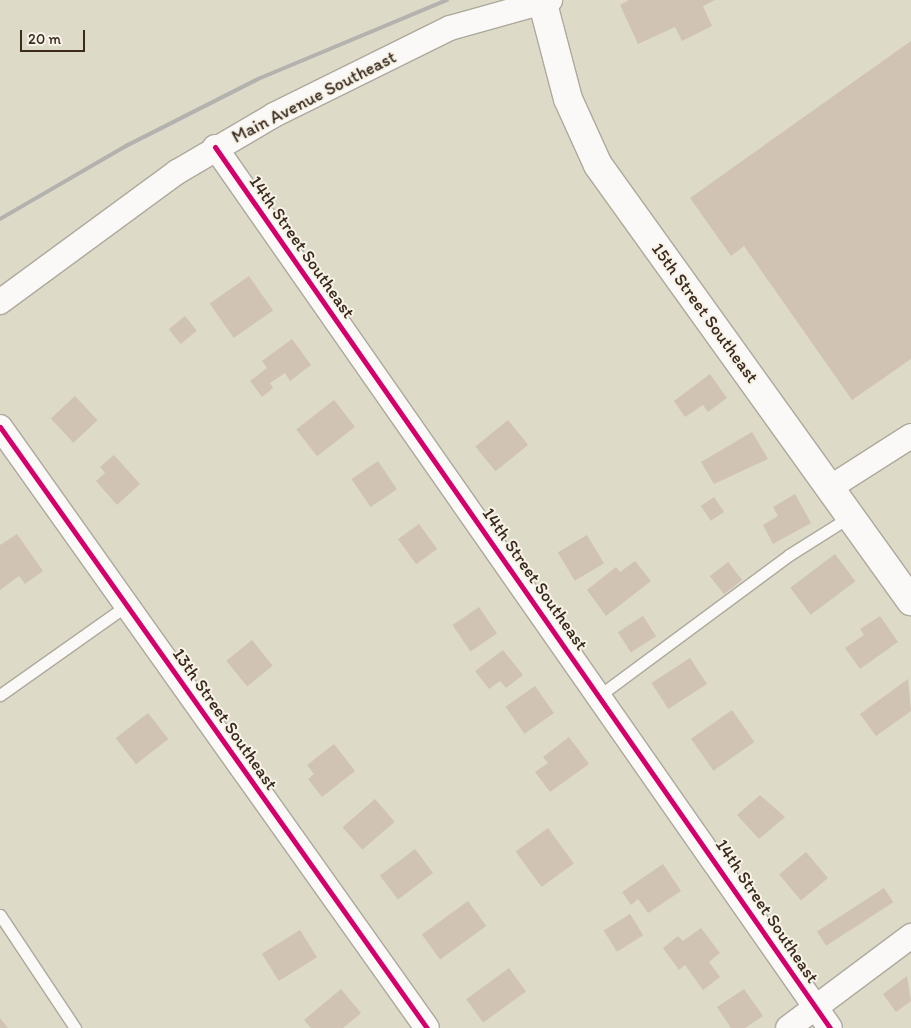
<!DOCTYPE html>
<html>
<head>
<meta charset="utf-8">
<style>
  body { margin:0 }
  #map { position:relative; width:911px; height:1028px; overflow:hidden; background:#dddac7; font-family:Itim,sans-serif }
  div>[style] { position:absolute }
  .building>* { inset:0; background:#d1c3b3; transform-origin:0 0 }
  .roads { filter:drop-shadow(1px 0 #ada99c) drop-shadow(-1px 0 #ada99c) drop-shadow(0 1px #ada99c) drop-shadow(0 -1px #ada99c) }
  .service>* { height:11px; margin:-5.5px; padding:0 5.5px; transform-origin:5.5px; border-radius:5.5px; background:#faf9f7 }
  .minor>* { height:24px; margin:-12px; padding:0 12px; transform-origin:12px; border-radius:12px; background:#faf9f7 }
  .tertiary>* { height:28px; margin:-14px; padding:0 14px; transform-origin:14px; border-radius:14px; background:#faf9f7 }
  .rail>* { height:4px; margin:-2px; padding:0 2px; transform-origin:2px; border-radius:2px; background:#b4b2ae }
  .cycleway>* { height:5px; margin:-2.5px; padding:0 2.5px; transform-origin:2.5px; border-radius:2.5px; background:#d6006c }
  span { translate:-50% -50%; white-space:nowrap; text-align:center; line-height:1.15; -webkit-text-stroke:4px #f7f3e8; paint-order:stroke }
  .street-label { font-size:18px; color:#3b2a1e }
  .scale { position:absolute; left:20px; top:30px; width:65px; height:22px; box-sizing:border-box; border:2px solid #3b2a1e; border-top:0; padding-left:6px; font-size:15px; line-height:18px; white-space:nowrap; color:#3b2a1e; -webkit-text-stroke:4px #f7f3e8; paint-order:stroke }
</style>
</head>
<body>
<div id="map">
  <div class="building">
    <div style="clip-path:polygon(629px 0,715px 0,703px 6px,712px 26px,682px 41px,675px 27px,638px 44px,620px 5px)"></div>
    <div style="clip-path:polygon(911px 41px,911px 359px,852px 400px,744px 246px,731px 256px,690px 198px)"></div>
    <div style="left:249px;top:276px;width:42px;height:48px;rotate:55deg"></div>
    <div style="left:185px;top:316px;width:19px;height:21px;rotate:51deg"></div>
    <div style="clip-path:polygon(292px 339px,311px 365px,290px 381px,285px 373px,270px 383px,273px 388px,262px 397px,250px 381px,267px 368px,262px 361px)"></div>
    <div style="clip-path:polygon(710px 374px,727px 398px,708px 412px,703px 405px,685px 417px,674px 401px)"></div>
    <div style="left:75px;top:396px;width:33px;height:33px;rotate:47deg"></div>
    <div style="left:334px;top:400px;width:34px;height:48px;rotate:52deg"></div>
    <div style="left:508px;top:420px;width:32px;height:42px;rotate:51deg"></div>
    <div style="clip-path:polygon(752px 432px,768px 459px,714px 484px,701px 462px)"></div>
    <div style="clip-path:polygon(114px 455px,140px 484px,117px 505px,96px 481px,105px 473px,100px 467px)"></div>
    <div style="left:378px;top:461px;width:34px;height:32px;rotate:56deg"></div>
    <div style="clip-path:polygon(795px 494px,811px 523px,773px 544px,763px 525px,778px 516px,773px 507px)"></div>
    <div style="left:714px;top:497px;width:18px;height:16px;rotate:56deg"></div>
    <div style="left:419px;top:524px;width:31px;height:26px;rotate:54deg"></div>
    <div style="clip-path:polygon(17px 534px,43px 571px,25px 584px,19px 576px,0 590px,0 545px)"></div>
    <div style="left:587px;top:535px;width:33px;height:34px;rotate:59deg"></div>
    <div style="left:835px;top:554px;width:34px;height:56px;rotate:53deg"></div>
    <div style="clip-path:polygon(635px 561px,651px 581px,606px 616px,587px 590px,616px 567px,620px 572px)"></div>
    <div style="left:728px;top:562px;width:23px;height:23px;rotate:52deg"></div>
    <div style="left:479px;top:607px;width:32px;height:32px;rotate:56deg"></div>
    <div style="left:643px;top:616px;width:24px;height:30px;rotate:57deg"></div>
    <div style="clip-path:polygon(880px 616px,898px 642px,860px 669px,845px 648px,864px 635px,860px 629px)"></div>
    <div style="left:252px;top:640px;width:33px;height:33px;rotate:51deg"></div>
    <div style="clip-path:polygon(503px 650px,523px 675px,506px 688px,500px 681px,489px 689px,475px 671px)"></div>
    <div style="left:690px;top:658px;width:31px;height:46px;rotate:57deg"></div>
    <div style="clip-path:polygon(908px 679px,911px 711px,876px 736px,860px 714px)"></div>
    <div style="left:535px;top:686px;width:33px;height:36px;rotate:55deg"></div>
    <div style="left:732px;top:710px;width:39px;height:50px;rotate:55deg"></div>
    <div style="left:148px;top:713px;width:33px;height:41px;rotate:52deg"></div>
    <div style="clip-path:polygon(569px 737px,589px 764px,550px 792px,535px 772px,548px 763px,543px 757px)"></div>
    <div style="clip-path:polygon(334px 744px,355px 771px,322px 797px,308px 779px,314px 774px,307px 765px)"></div>
    <div style="clip-path:polygon(760px 795px,785px 817px,759px 839px,737px 815px)"></div>
    <div style="left:375px;top:799px;width:30px;height:43px;rotate:49deg"></div>
    <div style="left:548px;top:828px;width:44px;height:40px;rotate:54deg"></div>
    <div style="left:415px;top:849px;width:30px;height:44px;rotate:53deg"></div>
    <div style="left:806px;top:852px;width:34px;height:35px;rotate:50deg"></div>
    <div style="clip-path:polygon(663px 864px,681px 891px,648px 913px,638px 899px,631px 905px,622px 892px)"></div>
    <div style="left:884px;top:888px;width:17px;height:80px;rotate:57deg"></div>
    <div style="left:468px;top:901px;width:31px;height:57px;rotate:54deg"></div>
    <div style="left:630px;top:914px;width:25px;height:31px;rotate:58deg"></div>
    <div style="clip-path:polygon(701px 928px,720px 953px,709px 962px,720px 977px,703px 990px,685px 965px,679px 970px,663px 948px,678px 936px,683px 941px)"></div>
    <div style="left:300px;top:930px;width:32px;height:45px;rotate:58deg"></div>
    <div style="left:509px;top:968px;width:29px;height:53px;rotate:54deg"></div>
    <div style="clip-path:polygon(907px 976px,911px 1001px,896px 1012px,883px 994px)"></div>
    <div style="clip-path:polygon(341px 989px,361px 1013px,343px 1028px,311px 1028px,304px 1020px)"></div>
    <div style="clip-path:polygon(744px 989px,763px 1016px,745px 1028px,731px 1028px,717px 1007px)"></div>
    <div style="clip-path:polygon(0 1018px,8px 1028px,0 1028px)"></div>
  </div>
  <div class="roads">
    <div class="service">
      <div style="left:0;top:695px;width:156px;rotate:-35.3deg"></div>
      <div style="left:600px;top:695px;width:235px;rotate:-36.5deg"></div>
      <div style="left:789px;top:555px;width:73px;rotate:-32.2deg"></div>
      <div style="left:0;top:915px;width:136px;rotate:56.4deg"></div>
    </div>
    <div class="minor">
      <div style="left:215px;top:147px;width:1074px;rotate:55.08deg"></div>
      <div style="left:0;top:302px;width:220px;rotate:-36.3deg"></div>
      <div style="left:177px;top:172px;width:113px;rotate:-30.4deg"></div>
      <div style="left:274px;top:115px;width:196px;rotate:-26.3deg"></div>
      <div style="left:450px;top:28px;width:104px;rotate:-15.6deg"></div>
      <div style="left:0;top:427px;width:737px;rotate:54.61deg"></div>
      <div style="left:831px;top:487px;width:95px;rotate:-32.5deg"></div>
      <div style="left:788px;top:1028px;width:154px;rotate:-36.8deg"></div>
    </div>
    <div class="tertiary">
      <div style="left:542px;top:0;width:102px;rotate:75.3deg"></div>
      <div style="left:568px;top:99px;width:72px;rotate:65.6deg"></div>
      <div style="left:598px;top:165px;width:537px;rotate:54.33deg"></div>
    </div>
  </div>
  <div class="rail">
    <div style="left:0;top:219px;width:146px;rotate:-30.1deg"></div>
    <div style="left:126px;top:146px;width:148px;rotate:-26.9deg"></div>
    <div style="left:258px;top:79px;width:205px;rotate:-22.7deg"></div>
  </div>
  <div class="cycleway">
    <div style="left:215px;top:147px;width:1074px;rotate:55.08deg"></div>
    <div style="left:0;top:427px;width:737px;rotate:54.61deg"></div>
  </div>
  <div class="street-label">
    <span style="left:314px;top:97px;rotate:-27deg">Main Avenue Southeast</span>
    <span style="left:302px;top:247px;rotate:55deg">14th Street Southeast</span>
    <span style="left:705px;top:313px;rotate:54deg">15th Street Southeast</span>
    <span style="left:535px;top:579px;rotate:55deg">14th Street Southeast</span>
    <span style="left:225px;top:719px;rotate:55deg">13th Street Southeast</span>
    <span style="left:767px;top:911px;rotate:56deg">14th Street Southeast</span>
  </div>
  <div class="scale">20 m</div>
</div>
</body>
</html>
